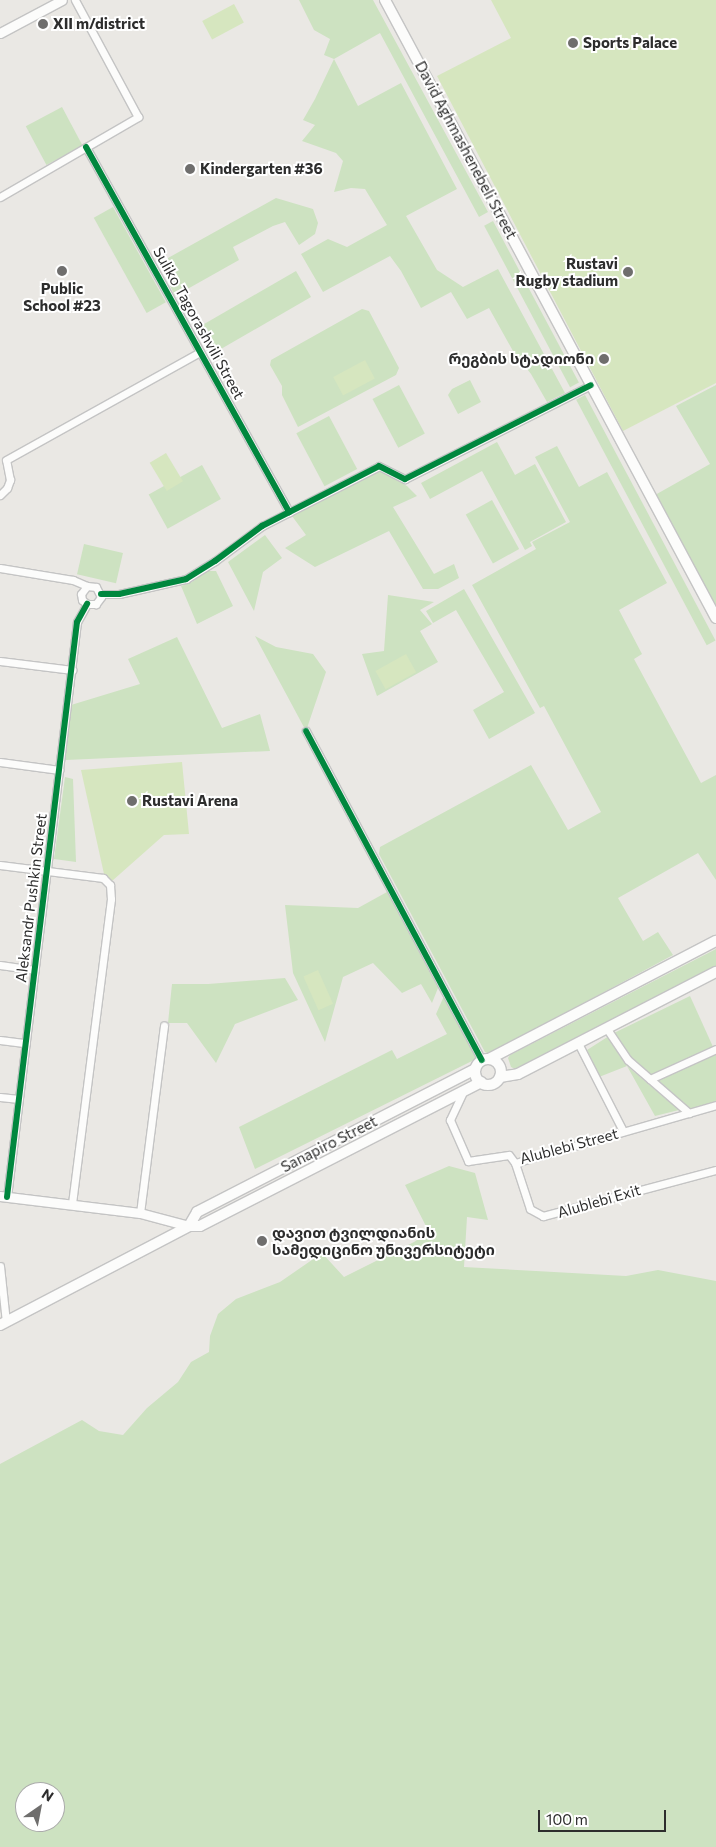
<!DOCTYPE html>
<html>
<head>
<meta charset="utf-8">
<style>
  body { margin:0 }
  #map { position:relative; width:716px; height:1847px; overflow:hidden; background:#eae8e4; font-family:Commissioner,"Noto Sans Georgian",sans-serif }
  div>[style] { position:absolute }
  .green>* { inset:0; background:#cde2c1; transform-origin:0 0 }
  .pitch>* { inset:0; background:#d6e6bf; transform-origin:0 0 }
  .roads { filter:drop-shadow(1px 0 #c4c4c4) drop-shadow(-1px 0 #c4c4c4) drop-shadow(0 1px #c4c4c4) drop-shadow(0 -1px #c4c4c4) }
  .minor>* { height:7px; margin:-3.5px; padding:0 3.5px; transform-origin:3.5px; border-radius:3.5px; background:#fcfcfb }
  .tertiary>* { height:9px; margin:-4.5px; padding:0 4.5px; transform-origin:4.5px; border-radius:4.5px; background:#fcfcfb }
  .secondary>* { height:10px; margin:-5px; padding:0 5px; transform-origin:5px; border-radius:5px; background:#fcfcfb }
  .secondary>.ring { margin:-5px; padding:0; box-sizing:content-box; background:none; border:10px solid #fcfcfb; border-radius:50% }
  .cycleway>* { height:6px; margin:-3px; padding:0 3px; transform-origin:3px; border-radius:3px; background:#00873e }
  .dots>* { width:14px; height:14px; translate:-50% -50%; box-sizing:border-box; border:2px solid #fff; border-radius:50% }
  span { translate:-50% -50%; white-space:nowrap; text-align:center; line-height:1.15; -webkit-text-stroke:4px #fff; paint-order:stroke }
  .poi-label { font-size:15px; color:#2d2d2d; font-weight:700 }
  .left { translate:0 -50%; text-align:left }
  .right { translate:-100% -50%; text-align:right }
  .street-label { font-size:15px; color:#2d2d2d }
  .north { position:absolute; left:15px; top:1782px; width:50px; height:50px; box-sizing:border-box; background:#fff; border:1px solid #ababab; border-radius:50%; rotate:33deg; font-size:14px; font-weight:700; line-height:20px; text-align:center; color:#2d2d2d }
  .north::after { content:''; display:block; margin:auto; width:18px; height:22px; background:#6f6e6d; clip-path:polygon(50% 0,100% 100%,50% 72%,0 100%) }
  .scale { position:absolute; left:538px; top:1810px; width:128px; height:22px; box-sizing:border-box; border:2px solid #2d2d2d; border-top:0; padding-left:6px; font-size:15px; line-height:18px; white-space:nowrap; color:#2d2d2d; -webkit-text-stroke:4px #fff; paint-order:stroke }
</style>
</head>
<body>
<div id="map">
  <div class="green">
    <div style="clip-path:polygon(299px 0,373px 0,488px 212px,479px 217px,380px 33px,334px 59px,358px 106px,401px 83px,457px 189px,406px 216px,437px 270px,463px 287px,498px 269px,565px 393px,547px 402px,531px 374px,513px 351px,489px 308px,467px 319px,451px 292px,421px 308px,401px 271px,390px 256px,323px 292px,301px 254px,328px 239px,347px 247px,387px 225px,365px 189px,351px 188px,334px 192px,343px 161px,336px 153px,302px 141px,315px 125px,303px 120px,315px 99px,334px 59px,324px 55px,330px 39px,314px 30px)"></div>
    <div style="left:62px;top:107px;width:44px;height:41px;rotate:62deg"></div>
    <div style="clip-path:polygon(276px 198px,313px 209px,318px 223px,315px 234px,299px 245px,285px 222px,273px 226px,233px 247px,239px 260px,175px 296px,159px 263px)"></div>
    <div style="left:113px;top:207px;width:109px;height:22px;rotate:61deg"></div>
    <div style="left:493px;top:221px;width:183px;height:10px;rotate:62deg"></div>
    <div style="left:296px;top:271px;width:30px;height:111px;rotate:60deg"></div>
    <div style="clip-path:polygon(362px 309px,369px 311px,399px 368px,396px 375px,298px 427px,282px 395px,282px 386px,270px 365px,271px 360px)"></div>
    <div style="clip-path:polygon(470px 380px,481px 402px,458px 414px,448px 395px,452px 389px)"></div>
    <div style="left:399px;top:385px;width:55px;height:30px;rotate:62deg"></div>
    <div style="clip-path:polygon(716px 385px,716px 608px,655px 495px,710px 464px,676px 406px)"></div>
    <div style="left:585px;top:395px;width:278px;height:10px;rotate:62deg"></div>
    <div style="left:329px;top:416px;width:60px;height:37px;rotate:62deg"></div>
    <div style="clip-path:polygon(497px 442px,515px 475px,535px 464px,566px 522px,530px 542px,532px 546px,525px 550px,482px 471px,430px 499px,421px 483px)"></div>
    <div style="clip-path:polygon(557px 446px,579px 487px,607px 472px,667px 583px,619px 610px,642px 654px,634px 659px,701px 783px,716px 775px,716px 880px,698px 853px,618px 898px,643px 941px,658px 932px,673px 955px,489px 1054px,485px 1052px,379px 854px,380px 847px,531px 765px,568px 830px,601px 812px,544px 706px,540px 708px,472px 585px,536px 549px,532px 542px,570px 522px,535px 457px)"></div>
    <div style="left:202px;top:465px;width:39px;height:61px;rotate:61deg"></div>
    <div style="clip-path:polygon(381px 471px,407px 486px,417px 496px,393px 507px,434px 574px,454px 564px,459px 578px,438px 589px,423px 589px,389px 531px,315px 567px,285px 548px,306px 535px,292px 516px)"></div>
    <div style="left:492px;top:500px;width:56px;height:30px;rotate:61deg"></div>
    <div style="clip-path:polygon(265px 535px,282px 558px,263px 572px,254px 611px,228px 562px)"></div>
    <div style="left:84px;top:544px;width:40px;height:31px;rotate:13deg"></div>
    <div style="clip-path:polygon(207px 571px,216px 571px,233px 606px,197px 624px,181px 586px,192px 582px)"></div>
    <div style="clip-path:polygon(464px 589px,535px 713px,489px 739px,473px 710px,504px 692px,456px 610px,433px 623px,426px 611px)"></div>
    <div style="clip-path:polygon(388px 595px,434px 602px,420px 610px,432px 624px,420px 631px,438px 662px,377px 696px,362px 654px,384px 651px)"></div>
    <div style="clip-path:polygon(255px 636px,276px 647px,313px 654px,326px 672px,306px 731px)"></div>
    <div style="clip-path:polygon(177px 637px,222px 728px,260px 714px,270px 751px,66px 760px,64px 758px,71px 705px,140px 684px,128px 659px)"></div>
    <div style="clip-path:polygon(65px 777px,73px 779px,76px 862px,54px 859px)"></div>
    <div style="clip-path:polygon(387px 892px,438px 988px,432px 1003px,421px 984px,402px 993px,373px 963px,343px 977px,325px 1042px,293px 973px,285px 905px,358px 908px)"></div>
    <div style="clip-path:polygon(716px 949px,716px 966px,515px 1069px,511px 1067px,508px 1058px,510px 1055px)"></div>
    <div style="clip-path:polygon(285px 978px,298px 1000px,235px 1024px,216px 1063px,187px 1023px,168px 1023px,172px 984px,208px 984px)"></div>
    <div style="clip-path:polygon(444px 996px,476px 1059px,255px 1169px,239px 1127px,392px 1050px,397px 1059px,447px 1034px,436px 1014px)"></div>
    <div style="clip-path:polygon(690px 996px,714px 1049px,652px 1077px,633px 1060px,614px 1033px)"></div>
    <div style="clip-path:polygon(609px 1036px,627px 1066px,679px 1110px,655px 1116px,627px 1066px,599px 1077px,587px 1050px)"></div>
    <div style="clip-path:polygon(716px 1052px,716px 1104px,690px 1112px,653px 1080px)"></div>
    <div style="clip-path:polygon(evenodd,449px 1166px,475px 1173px,488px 1220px,467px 1217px,464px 1267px,626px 1276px,658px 1270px,716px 1281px,716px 1847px,0 1847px,0 1464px,82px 1420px,99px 1431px,123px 1435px,147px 1408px,178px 1382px,191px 1362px,209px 1352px,210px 1336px,218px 1314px,236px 1299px,280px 1282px,322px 1253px,344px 1277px,414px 1242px,429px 1232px,405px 1185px,449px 1166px,25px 1792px,55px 1792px,55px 1822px,25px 1822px,25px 1792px)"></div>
  </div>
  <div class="pitch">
    <div style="clip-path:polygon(491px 0,716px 0,716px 383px,623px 431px,437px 76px,511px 38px)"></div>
    <div style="left:234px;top:4px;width:21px;height:36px;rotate:62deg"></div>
    <div style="left:365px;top:360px;width:21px;height:36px;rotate:62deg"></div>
    <div style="left:166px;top:453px;width:33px;height:19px;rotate:59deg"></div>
    <div style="left:406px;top:654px;width:21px;height:35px;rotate:61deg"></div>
    <div style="clip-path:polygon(182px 762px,189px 834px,164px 835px,112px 881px,104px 874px,81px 770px)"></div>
    <div style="left:318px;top:970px;width:37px;height:16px;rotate:66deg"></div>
  </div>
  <div class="roads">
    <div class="minor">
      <div style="left:86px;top:147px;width:418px;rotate:60.9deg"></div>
      <div style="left:0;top:197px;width:160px;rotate:-30.1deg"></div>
      <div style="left:138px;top:117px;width:133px;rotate:-118.3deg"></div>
      <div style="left:0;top:495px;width:10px;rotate:-45deg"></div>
      <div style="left:7px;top:488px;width:9px;rotate:-69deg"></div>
      <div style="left:10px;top:480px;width:20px;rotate:-101deg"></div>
      <div style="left:6px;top:460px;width:222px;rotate:-29.1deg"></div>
      <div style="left:0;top:568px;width:74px;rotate:9.3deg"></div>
      <div style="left:73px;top:580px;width:15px;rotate:23deg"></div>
      <div style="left:87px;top:586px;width:9px;rotate:6deg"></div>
      <div style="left:96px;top:587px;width:11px;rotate:63deg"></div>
      <div style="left:101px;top:597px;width:9px;rotate:126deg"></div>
      <div style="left:96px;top:604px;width:9px;rotate:180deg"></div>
      <div style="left:87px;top:604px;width:6px;rotate:-141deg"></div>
      <div style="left:82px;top:600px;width:6px;rotate:-99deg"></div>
      <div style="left:81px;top:594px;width:10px;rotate:-53deg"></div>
      <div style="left:101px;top:594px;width:18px"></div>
      <div style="left:119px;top:594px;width:69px;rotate:-12.6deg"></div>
      <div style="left:186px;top:579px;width:34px;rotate:-32deg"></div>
      <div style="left:215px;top:561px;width:59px;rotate:-36.7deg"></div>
      <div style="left:262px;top:526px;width:131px;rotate:-27.1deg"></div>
      <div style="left:379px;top:466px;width:29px;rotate:27deg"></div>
      <div style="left:405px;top:479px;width:208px;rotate:-26.8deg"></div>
      <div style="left:0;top:661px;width:73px;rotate:7.1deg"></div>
      <div style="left:306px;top:731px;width:373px;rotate:61.9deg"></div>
      <div style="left:0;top:762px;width:60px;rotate:7.7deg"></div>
      <div style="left:0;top:865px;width:104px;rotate:7.2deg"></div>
      <div style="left:103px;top:878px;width:10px;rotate:45deg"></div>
      <div style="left:110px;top:885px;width:14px;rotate:86deg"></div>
      <div style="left:111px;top:899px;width:308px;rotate:97.3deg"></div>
      <div style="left:0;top:965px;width:35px;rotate:8deg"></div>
      <div style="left:607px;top:1029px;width:37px;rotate:56deg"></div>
      <div style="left:628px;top:1060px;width:81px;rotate:41deg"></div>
      <div style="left:0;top:1040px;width:26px;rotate:7deg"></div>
      <div style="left:578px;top:1043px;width:99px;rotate:62.9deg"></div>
      <div style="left:650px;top:1079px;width:72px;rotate:-24.4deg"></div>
      <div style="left:463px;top:1092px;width:31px;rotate:115deg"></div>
      <div style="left:450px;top:1120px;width:45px;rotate:66.3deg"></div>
      <div style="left:468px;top:1161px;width:41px;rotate:-8.3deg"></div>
      <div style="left:509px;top:1155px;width:10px;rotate:53deg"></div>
      <div style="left:515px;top:1163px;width:48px;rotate:71.9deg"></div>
      <div style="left:530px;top:1209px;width:15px;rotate:28deg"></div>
      <div style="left:543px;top:1216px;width:179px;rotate:-14.9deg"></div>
      <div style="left:0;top:1097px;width:19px;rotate:6deg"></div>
      <div style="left:515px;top:1163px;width:209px;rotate:-16.1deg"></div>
      <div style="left:7px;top:1197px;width:579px;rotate:-83.06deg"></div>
      <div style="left:77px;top:622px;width:21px;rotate:-61deg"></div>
      <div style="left:140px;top:1213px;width:189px;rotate:-82.7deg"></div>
      <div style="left:0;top:1266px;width:56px;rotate:83.9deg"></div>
    </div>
    <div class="tertiary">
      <div style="left:0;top:33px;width:70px;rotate:-28deg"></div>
      <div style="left:0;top:1196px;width:141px;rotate:6.9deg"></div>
      <div style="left:140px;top:1213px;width:51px;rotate:14.9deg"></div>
    </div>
    <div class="secondary">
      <div style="left:385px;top:0;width:701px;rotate:61.83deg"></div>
      <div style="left:489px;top:1059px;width:256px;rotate:-27.5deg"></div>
      <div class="ring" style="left:475px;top:1059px;width:16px;height:16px"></div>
      <div style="left:500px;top:1077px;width:18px;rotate:-9deg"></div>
      <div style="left:518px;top:1074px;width:223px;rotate:-27.3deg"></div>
      <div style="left:189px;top:1226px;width:16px;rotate:-60deg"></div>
      <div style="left:197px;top:1212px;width:313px;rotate:-27.2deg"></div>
      <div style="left:0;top:1325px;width:213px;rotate:-27.6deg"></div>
      <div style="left:189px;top:1226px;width:11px"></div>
      <div style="left:200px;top:1226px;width:316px;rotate:-27.1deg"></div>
    </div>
  </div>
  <div class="cycleway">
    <div style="left:86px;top:147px;width:418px;rotate:60.9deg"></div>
    <div style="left:101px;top:594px;width:18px"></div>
    <div style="left:119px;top:594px;width:69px;rotate:-12.6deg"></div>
    <div style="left:186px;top:579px;width:34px;rotate:-32deg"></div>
    <div style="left:215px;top:561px;width:59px;rotate:-36.7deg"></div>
    <div style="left:262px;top:526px;width:131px;rotate:-27.1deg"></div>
    <div style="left:379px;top:466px;width:29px;rotate:27deg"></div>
    <div style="left:405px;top:479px;width:208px;rotate:-26.8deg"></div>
    <div style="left:306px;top:731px;width:373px;rotate:61.9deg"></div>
    <div style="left:7px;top:1197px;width:579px;rotate:-83.06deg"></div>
    <div style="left:77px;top:622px;width:21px;rotate:-61deg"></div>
  </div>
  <div class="dots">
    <div style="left:43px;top:24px;background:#6f6e6d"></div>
    <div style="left:573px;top:43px;background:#6f6e6d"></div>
    <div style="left:190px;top:169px;background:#6f6e6d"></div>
    <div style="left:62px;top:271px;background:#6f6e6d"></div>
    <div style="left:628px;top:272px;background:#6f6e6d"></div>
    <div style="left:604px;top:359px;background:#6f6e6d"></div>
    <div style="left:132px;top:801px;background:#6f6e6d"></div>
    <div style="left:262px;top:1241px;background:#6f6e6d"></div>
  </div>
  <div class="poi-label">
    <span class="left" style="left:53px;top:24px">XII m/district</span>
    <span class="left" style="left:583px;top:43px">Sports Palace</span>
    <span class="left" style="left:200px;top:169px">Kindergarten #36</span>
    <span class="right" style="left:618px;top:272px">Rustavi<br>Rugby stadium</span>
    <span style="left:62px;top:297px">Public<br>School #23</span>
    <span class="right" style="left:594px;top:359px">რეგბის სტადიონი</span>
    <span class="left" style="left:142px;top:801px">Rustavi Arena</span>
    <span class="left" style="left:272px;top:1241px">დავით ტვილდიანის<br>სამედიცინო უნივერსიტეტი</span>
  </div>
  <div class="street-label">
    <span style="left:466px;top:150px;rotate:62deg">David Aghmashenebeli Street</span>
    <span style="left:199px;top:323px;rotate:61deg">Suliko Tagorashvili Street</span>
    <span style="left:31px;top:898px;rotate:-83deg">Aleksandr Pushkin Street</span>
    <span style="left:329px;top:1144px;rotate:-27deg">Sanapiro Street</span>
    <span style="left:569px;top:1146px;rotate:-15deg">Alublebi Street</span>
    <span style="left:599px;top:1201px;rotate:-16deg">Alublebi Exit</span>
  </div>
  <div class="north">N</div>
  <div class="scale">100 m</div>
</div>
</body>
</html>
